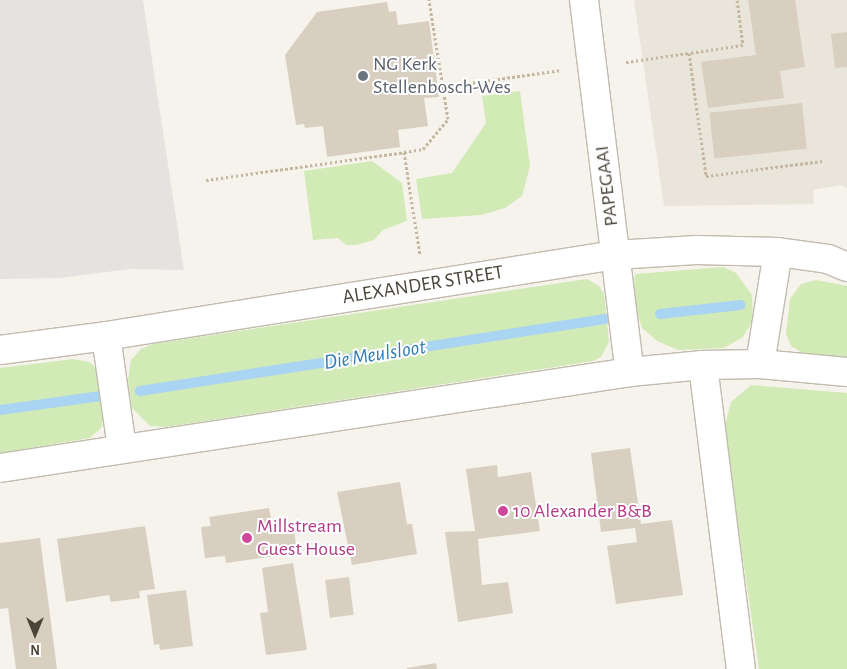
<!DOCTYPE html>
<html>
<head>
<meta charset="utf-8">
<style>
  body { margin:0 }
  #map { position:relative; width:847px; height:669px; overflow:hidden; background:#f6f3ec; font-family:"Alegreya Sans",sans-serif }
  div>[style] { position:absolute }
  .residential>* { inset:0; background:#eae5da }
  .green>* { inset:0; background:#d2eab5 }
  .parking>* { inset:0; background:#e5e3e0 }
  .stream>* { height:10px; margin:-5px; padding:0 5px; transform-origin:5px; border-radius:5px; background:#a9d4f2 }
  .building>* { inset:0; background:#d8cfc1; transform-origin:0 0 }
  .path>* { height:3px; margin-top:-1.5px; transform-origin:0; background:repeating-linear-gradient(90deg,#c4b79f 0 2.5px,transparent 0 5px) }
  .roads { filter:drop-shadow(1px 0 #c2bbae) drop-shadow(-1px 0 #c2bbae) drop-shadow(0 1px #c2bbae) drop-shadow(0 -1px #c2bbae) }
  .street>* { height:28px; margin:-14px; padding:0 14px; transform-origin:14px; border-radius:14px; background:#fff }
  .dots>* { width:14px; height:14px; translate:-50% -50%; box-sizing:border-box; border:2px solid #fff; border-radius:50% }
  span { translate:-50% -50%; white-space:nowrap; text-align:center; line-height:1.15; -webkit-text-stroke:4px #fff; paint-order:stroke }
  .worship-label { font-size:20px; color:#5b616d }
  .left { translate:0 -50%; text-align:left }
  .street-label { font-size:20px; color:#4b4439 }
  .hotel-label { font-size:20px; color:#b23c85 }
  .water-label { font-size:21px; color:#2e7ab2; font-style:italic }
  .north { position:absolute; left:10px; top:609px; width:50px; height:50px; -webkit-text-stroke:4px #fff; paint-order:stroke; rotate:180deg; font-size:14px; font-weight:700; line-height:20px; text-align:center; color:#4b4439 }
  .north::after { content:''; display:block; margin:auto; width:18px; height:22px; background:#4b4439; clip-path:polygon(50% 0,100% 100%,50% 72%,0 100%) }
</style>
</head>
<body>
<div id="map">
  <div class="residential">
    <div style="clip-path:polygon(634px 0,847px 0,847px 188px,842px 185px,813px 190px,814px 204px,664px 206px)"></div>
  </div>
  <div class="green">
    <div style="clip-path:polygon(520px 91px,530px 166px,522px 196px,505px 208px,481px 215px,422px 219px,416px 179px,452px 173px,486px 123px,482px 96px)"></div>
    <div style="clip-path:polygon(372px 161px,402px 183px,407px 221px,383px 230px,374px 240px,356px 245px,346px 245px,338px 238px,313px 240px,304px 171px)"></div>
    <div style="clip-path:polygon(723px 267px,736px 273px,752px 295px,753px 320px,743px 337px,724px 348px,678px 350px,657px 341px,642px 328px,633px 298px,635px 274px)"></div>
    <div style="clip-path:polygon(587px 279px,599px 286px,604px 294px,609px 342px,601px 357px,593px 361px,166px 427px,150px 426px,132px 408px,128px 381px,131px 360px,141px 349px,153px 344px)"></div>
    <div style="clip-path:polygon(816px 280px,847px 286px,847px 358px,808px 356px,791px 346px,786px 334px,790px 299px,801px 284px)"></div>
    <div style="clip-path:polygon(73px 359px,89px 362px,99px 370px,106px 411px,101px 428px,90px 438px,0 453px,0 368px)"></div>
    <div style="clip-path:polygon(751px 385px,847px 393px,847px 669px,759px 669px,724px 429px,731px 402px)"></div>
  </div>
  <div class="parking">
    <div style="clip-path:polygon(0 0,143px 0,184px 270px,130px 269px,59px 278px,0 279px)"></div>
  </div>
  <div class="stream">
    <div style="left:660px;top:314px;width:81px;rotate:-6.4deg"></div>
    <div style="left:140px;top:391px;width:477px;rotate:-8.8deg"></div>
    <div style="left:0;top:410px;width:102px;rotate:-7.9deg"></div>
  </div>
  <div class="building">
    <div style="clip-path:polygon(748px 0,795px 0,805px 67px,780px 71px,784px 98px,708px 108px,701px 62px,756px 55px)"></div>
    <div style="clip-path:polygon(387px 2px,389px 12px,396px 11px,398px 25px,429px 21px,439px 97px,424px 98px,428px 126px,398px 130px,400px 147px,327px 157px,323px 126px,305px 128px,304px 124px,296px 125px,285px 55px,317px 12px)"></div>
    <div style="clip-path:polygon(847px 32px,847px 67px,835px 68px,831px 34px)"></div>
    <div style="left:802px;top:103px;width:46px;height:93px;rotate:84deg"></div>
    <div style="clip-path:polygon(630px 448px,641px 524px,672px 520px,683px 595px,616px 604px,607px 546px,637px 542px,635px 528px,601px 532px,591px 453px)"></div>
    <div style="clip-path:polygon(497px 465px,498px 477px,531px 472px,540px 531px,478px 539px,482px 585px,508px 582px,513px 613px,458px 622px,445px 532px,475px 531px,466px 469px)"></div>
    <div style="clip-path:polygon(400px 482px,407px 524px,412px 524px,417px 554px,352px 565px,337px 492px)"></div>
    <div style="clip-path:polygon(269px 508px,272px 524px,293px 522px,297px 553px,226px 563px,225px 556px,205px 558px,201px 527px,211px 526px,209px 517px)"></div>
    <div style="clip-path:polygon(145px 526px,155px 589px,139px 591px,140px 598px,111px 602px,109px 595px,66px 602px,57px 539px)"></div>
    <div style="clip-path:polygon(40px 538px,57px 669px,16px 669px,8px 608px,0 609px,0 543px)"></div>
    <div style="clip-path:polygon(293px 563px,307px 650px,266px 655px,260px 613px,268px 612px,262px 568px)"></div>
    <div style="left:349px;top:577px;width:38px;height:24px;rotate:83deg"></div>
    <div style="clip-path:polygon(186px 590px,193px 646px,160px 650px,159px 644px,154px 645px,147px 595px)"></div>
    <div style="clip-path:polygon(436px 663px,437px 669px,407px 669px,407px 668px)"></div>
  </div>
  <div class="path">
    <div style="left:737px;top:0;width:45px;rotate:82.4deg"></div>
    <div style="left:743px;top:45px;width:55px;rotate:171.6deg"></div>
    <div style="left:689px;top:53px;width:124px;rotate:82.1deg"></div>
    <div style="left:706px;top:176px;width:117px;rotate:-7.4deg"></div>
    <div style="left:626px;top:62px;width:64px;rotate:-8.1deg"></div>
    <div style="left:443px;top:87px;width:119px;rotate:-8.2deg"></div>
    <div style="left:404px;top:152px;width:19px;rotate:-9deg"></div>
    <div style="left:423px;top:149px;width:39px;rotate:-50deg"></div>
    <div style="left:448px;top:119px;width:121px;rotate:-99.1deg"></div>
    <div style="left:206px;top:180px;width:200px;rotate:-8deg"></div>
    <div style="left:404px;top:152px;width:104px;rotate:81.2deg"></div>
  </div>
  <div class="roads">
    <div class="street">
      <div style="left:584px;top:0;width:375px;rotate:83deg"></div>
      <div style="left:106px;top:336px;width:113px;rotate:81.9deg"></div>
      <div style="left:0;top:350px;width:107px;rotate:-7.5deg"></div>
      <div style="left:106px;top:336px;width:515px;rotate:-9.04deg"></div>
      <div style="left:615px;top:255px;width:81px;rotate:-3.5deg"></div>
      <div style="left:696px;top:250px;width:82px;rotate:1.4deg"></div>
      <div style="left:778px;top:252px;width:50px;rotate:8deg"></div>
      <div style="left:828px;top:259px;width:21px;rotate:23deg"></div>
      <div style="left:760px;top:364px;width:113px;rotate:-80.9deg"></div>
      <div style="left:703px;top:365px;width:306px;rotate:82.9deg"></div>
      <div style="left:0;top:468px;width:637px;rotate:-8.66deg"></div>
      <div style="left:630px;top:372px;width:73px;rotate:-5.5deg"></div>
      <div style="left:703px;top:365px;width:57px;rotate:-1deg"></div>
      <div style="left:760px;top:364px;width:87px;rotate:5.3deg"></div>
    </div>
  </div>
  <div class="dots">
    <div style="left:363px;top:76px;background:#6b7280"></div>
    <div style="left:503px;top:511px;background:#d1479c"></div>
    <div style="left:247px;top:538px;background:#d1479c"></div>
  </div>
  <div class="worship-label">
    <span class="left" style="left:373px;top:76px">NG Kerk<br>Stellenbosch-Wes</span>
  </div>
  <div class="street-label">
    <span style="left:607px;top:186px;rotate:-97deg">PAPEGAAI</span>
    <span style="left:423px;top:285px;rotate:-9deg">ALEXANDER STREET</span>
  </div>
  <div class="hotel-label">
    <span class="left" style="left:513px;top:511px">10 Alexander B&amp;B</span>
    <span class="left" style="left:257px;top:538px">Millstream<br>Guest House</span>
  </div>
  <div class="water-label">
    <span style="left:375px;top:355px;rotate:-9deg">Die Meulsloot</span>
  </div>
  <div class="north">N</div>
</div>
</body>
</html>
